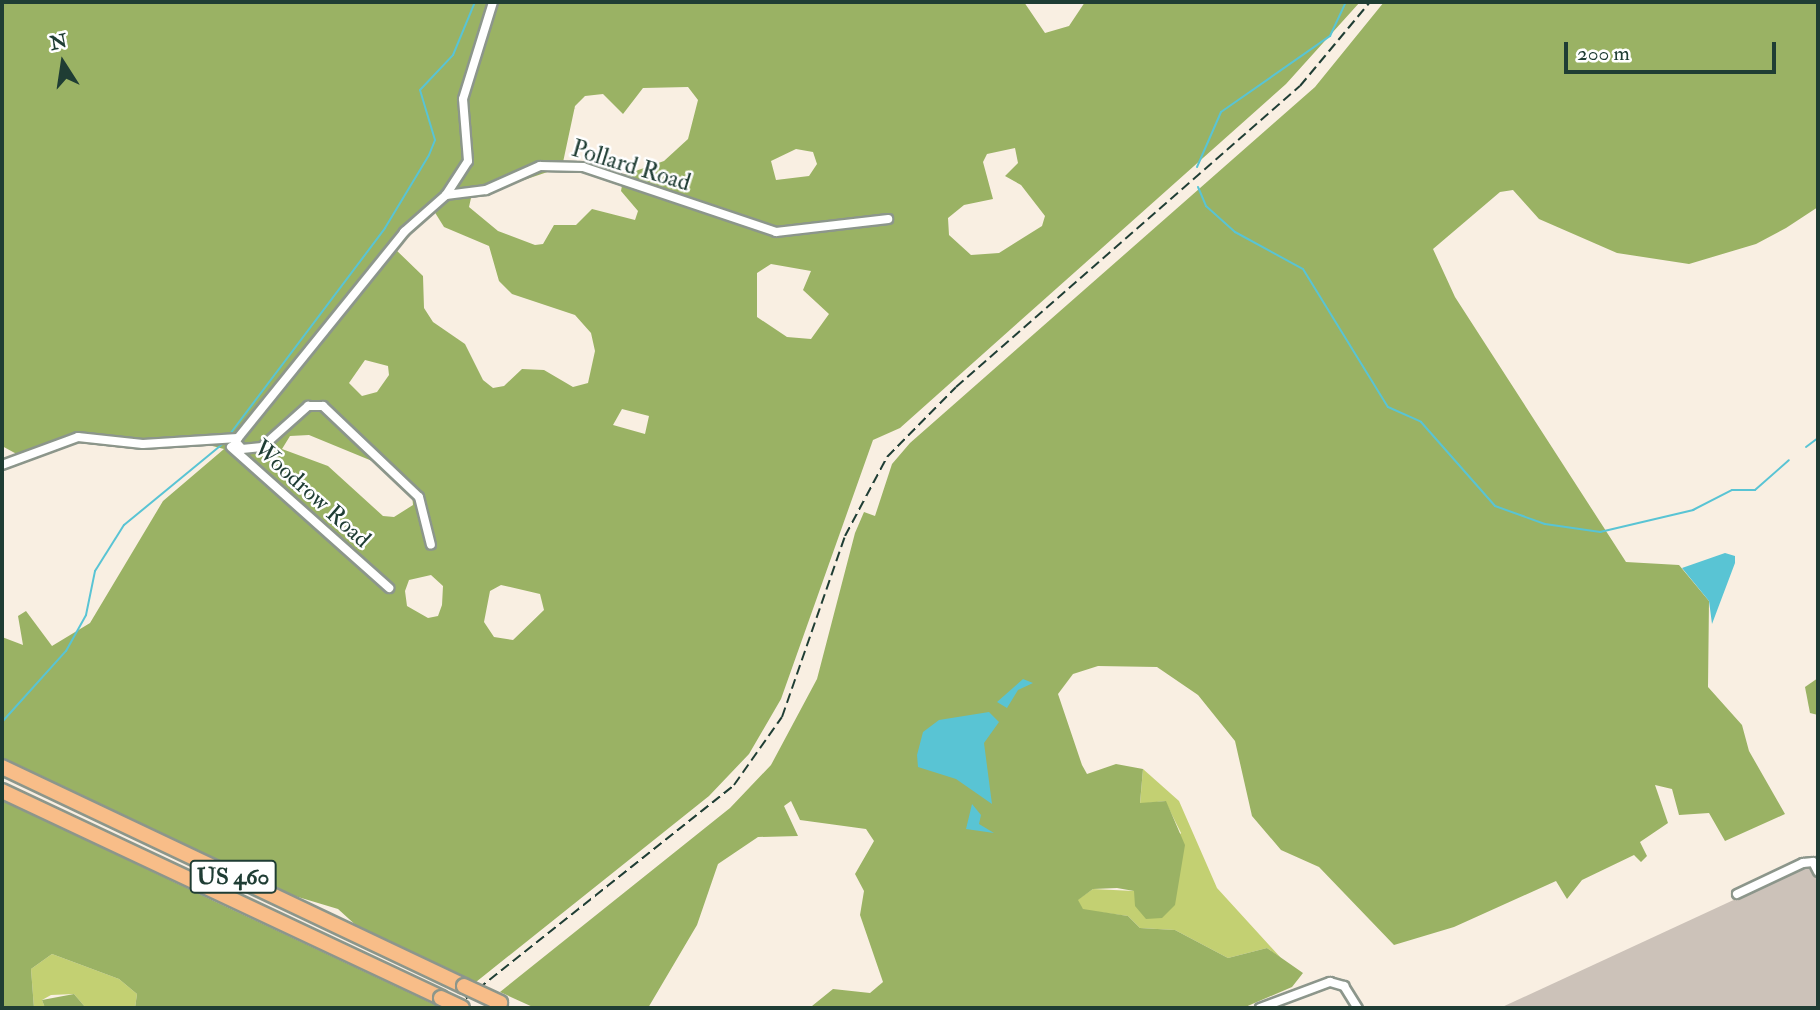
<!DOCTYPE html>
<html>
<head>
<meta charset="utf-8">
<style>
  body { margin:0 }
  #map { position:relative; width:1820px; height:1010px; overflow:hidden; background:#f9efe2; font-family:"IM FELL Double Pica",serif }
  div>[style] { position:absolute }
  .industrial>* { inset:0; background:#ccc2b9 }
  .green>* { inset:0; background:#c3d072 }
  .forest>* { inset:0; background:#9ab264 }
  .water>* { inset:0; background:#59c4d4 }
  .stream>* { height:2px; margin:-1px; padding:0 1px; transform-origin:1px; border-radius:1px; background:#59c4d4 }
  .roads { filter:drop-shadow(2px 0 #8c968b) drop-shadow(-2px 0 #8c968b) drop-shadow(0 2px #8c968b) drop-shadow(0 -2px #8c968b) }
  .minor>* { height:8px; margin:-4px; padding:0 4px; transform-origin:4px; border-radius:4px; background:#fff }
  .motorway>* { height:14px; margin:-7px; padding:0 7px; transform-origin:7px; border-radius:7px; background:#f8bd88 }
  .rail>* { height:2px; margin-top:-1px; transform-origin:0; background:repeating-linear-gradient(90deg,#1f3d34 0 10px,transparent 0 15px) }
  .bridges { filter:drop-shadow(2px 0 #8c968b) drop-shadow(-2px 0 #8c968b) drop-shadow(0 2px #8c968b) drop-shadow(0 -2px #8c968b) }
  .motorway-bridge>* { height:14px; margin:-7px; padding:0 7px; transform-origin:7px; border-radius:7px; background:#f8bd88 }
  span { translate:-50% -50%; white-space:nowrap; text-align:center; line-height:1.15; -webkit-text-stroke:5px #fff; paint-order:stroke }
  .shield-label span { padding:2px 5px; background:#fff; border:2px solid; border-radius:5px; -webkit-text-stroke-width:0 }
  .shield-label { font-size:23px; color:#1f3d34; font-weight:700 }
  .street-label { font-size:24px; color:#1f3d34 }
  .frame { position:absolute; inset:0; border:4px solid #1f3d34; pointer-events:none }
  .north { position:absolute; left:28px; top:28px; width:70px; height:70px; -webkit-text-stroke:5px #fff; paint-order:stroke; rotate:348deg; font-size:19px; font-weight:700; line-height:28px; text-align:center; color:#1f3d34 }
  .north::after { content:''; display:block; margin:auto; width:24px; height:32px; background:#1f3d34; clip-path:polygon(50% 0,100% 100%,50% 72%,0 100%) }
  .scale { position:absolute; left:1564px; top:42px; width:212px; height:32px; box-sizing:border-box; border:4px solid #1f3d34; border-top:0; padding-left:9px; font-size:21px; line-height:24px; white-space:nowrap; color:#1f3d34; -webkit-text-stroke:5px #fff; paint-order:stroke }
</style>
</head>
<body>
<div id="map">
  <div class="industrial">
    <div style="clip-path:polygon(1807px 866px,1818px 880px,1818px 1008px,1500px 1008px)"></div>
  </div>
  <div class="green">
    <div style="clip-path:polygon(1143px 769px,1179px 801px,1217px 888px,1281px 958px,1267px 948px,1228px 958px,1175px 930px,1140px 928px,1128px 916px,1083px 910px,1077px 900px,1093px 889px,1134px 891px,1181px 833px,1165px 801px,1140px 804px)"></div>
    <div style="clip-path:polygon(52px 954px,119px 979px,137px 994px,135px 1008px,86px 1008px,74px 994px,51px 995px,42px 1000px,45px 1008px,34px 1008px,31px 969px)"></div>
  </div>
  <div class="forest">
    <div style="clip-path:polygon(evenodd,2px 2px,1024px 2px,1045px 33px,1069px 26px,1085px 2px,1360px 2px,1286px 84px,900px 428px,873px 440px,781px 699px,749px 754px,709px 796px,476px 982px,359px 928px,338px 909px,288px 894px,2px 758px,2px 637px,23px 645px,18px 616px,26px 611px,52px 646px,90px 623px,163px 501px,224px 449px,197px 442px,140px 447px,80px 440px,24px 458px,2px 446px,2px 2px,688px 87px,698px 100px,688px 139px,664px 161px,624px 175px,621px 191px,638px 211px,635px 220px,592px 209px,576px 225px,554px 225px,543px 244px,535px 245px,498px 231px,469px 207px,471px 198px,562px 167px,575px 106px,585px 96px,603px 94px,623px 114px,643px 88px,688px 87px,2px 2px,1015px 148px,1018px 163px,1005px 176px,1021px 185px,1045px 216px,1042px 226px,999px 253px,971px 255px,949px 235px,948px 218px,964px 205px,993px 199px,983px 162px,987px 154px,1015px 148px,2px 2px,796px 149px,813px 152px,817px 164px,809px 176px,776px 180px,771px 161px,796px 149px,2px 2px,434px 211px,444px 227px,489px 246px,499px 281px,512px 294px,575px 315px,591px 333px,595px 351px,588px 383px,573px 387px,544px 370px,522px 369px,504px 386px,493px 388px,483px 380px,465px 344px,433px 322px,424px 308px,423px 276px,393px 247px,434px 211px,2px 2px,771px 264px,811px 271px,803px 290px,829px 314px,811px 339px,787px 337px,757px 317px,757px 273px,771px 264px,2px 2px,365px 360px,388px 366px,389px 375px,377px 392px,362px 396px,349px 383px,365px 360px,2px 2px,622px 409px,649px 416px,645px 434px,613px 425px,622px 409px,2px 2px,309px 435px,377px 463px,412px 494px,413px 505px,394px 517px,383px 516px,328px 466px,282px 449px,290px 436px,309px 435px,2px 2px,431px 575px,443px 586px,442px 605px,438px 616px,428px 618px,407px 606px,405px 591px,409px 580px,431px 575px,2px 2px,501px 585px,540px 594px,544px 610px,513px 640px,494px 637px,484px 622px,490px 591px,501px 585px)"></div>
    <div style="clip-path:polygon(1384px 2px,1818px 2px,1818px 207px,1786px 228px,1756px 244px,1689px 264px,1617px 253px,1539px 219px,1513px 190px,1500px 192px,1433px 249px,1455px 297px,1626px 562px,1679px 565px,1709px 601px,1708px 687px,1742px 725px,1749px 751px,1785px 814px,1725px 841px,1709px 813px,1679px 815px,1672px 789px,1655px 785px,1668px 823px,1640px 842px,1647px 856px,1641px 862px,1634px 855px,1582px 880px,1567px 899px,1556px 881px,1454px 927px,1394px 945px,1319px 867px,1281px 850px,1252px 816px,1235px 741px,1198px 695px,1157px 667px,1098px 666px,1073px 674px,1058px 694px,1082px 765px,1087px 774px,1116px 764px,1143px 769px,1140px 803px,1166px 801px,1185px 845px,1175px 905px,1162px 918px,1146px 919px,1135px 906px,1134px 891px,1117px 888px,1093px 889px,1078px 900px,1083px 909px,1128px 916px,1140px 928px,1175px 930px,1228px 958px,1267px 948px,1303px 973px,1292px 987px,1243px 1008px,785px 1008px,812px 1006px,833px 989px,870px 993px,883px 982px,860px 915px,864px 891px,855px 874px,874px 841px,866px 829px,800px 820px,791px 801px,784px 806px,798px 836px,758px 837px,718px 864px,697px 925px,648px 1008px,535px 1008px,500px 992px,730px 808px,771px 765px,817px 679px,855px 533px,864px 512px,875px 516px,892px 464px,910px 443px,1315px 87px)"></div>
    <div style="clip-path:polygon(1818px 678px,1818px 715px,1810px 713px,1805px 687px)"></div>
    <div style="clip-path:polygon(2px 800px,216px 902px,442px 1008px,135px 1008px,137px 994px,119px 979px,52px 954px,31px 969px,34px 1008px,2px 1008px)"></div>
    <div style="clip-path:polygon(74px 994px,86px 1008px,45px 1008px,42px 1000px)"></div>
  </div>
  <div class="water">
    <div style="clip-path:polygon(1725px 553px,1735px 556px,1735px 563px,1712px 624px,1709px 601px,1682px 568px)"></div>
    <div style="clip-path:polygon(1023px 679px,1033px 683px,1018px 690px,1007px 708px,997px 702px)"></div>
    <div style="clip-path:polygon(989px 712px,999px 722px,984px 743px,992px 804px,956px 779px,918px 767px,917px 755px,923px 732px,939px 720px)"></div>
    <div style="clip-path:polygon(972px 804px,981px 815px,979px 824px,994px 833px,966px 829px)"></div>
  </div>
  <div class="stream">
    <div style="left:1197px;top:167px;width:60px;rotate:-66.4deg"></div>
    <div style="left:1221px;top:112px;width:133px;rotate:-34.9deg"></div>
    <div style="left:1330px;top:36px;width:38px;rotate:-65deg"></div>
    <div style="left:1198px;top:187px;width:21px;rotate:67deg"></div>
    <div style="left:1206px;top:206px;width:39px;rotate:42deg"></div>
    <div style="left:1235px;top:232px;width:77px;rotate:28.6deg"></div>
    <div style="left:1303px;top:269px;width:162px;rotate:58.4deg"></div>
    <div style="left:1388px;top:407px;width:36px;rotate:24deg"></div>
    <div style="left:1421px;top:422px;width:112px;rotate:48.6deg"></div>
    <div style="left:1495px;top:506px;width:53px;rotate:19.8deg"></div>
    <div style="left:1545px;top:524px;width:56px;rotate:8.3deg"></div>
    <div style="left:1600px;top:532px;width:96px;rotate:-13.3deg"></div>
    <div style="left:1693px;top:510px;width:44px;rotate:-27.1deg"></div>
    <div style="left:1732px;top:490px;width:23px"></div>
    <div style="left:1755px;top:490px;width:45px;rotate:-41.4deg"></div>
    <div style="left:230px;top:434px;width:258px;rotate:-53deg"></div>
    <div style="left:385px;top:228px;width:85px;rotate:-58.9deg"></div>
    <div style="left:429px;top:155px;width:16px;rotate:-68deg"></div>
    <div style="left:435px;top:140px;width:52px;rotate:-106.7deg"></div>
    <div style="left:420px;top:90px;width:48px;rotate:-46.7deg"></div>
    <div style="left:453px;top:55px;width:57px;rotate:-67.5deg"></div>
    <div style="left:1806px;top:447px;width:15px;rotate:-37deg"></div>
    <div style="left:2px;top:722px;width:96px;rotate:-48deg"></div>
    <div style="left:66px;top:651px;width:41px;rotate:-60.9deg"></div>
    <div style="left:86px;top:615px;width:45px;rotate:-78.4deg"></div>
    <div style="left:95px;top:571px;width:54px;rotate:-57.8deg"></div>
    <div style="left:124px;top:525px;width:131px;rotate:-39.4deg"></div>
  </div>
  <div class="roads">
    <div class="minor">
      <div style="left:446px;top:195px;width:40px;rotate:-57.1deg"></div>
      <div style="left:468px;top:161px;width:62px;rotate:-94.6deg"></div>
      <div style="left:463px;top:99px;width:102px;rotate:-72.8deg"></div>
      <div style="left:234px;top:440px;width:12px;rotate:48deg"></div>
      <div style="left:242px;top:449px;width:20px;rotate:-6deg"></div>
      <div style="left:262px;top:447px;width:62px;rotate:-41.7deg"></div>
      <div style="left:308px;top:406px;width:15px"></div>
      <div style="left:323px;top:406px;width:132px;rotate:43.5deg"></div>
      <div style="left:419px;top:497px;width:49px;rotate:76deg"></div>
      <div style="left:231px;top:447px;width:212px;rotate:41.7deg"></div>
      <div style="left:2px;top:465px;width:81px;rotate:-20.2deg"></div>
      <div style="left:78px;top:437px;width:65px;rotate:6.1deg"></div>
      <div style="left:143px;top:444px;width:95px;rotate:-3.6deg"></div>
      <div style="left:238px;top:438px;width:265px;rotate:-51.1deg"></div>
      <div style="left:404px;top:232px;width:56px;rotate:-41.4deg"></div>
      <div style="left:446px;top:195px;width:40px;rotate:-7.1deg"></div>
      <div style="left:486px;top:190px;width:59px;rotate:-24deg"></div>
      <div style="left:540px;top:166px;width:43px;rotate:1.3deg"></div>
      <div style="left:583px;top:167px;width:204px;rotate:18.6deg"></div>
      <div style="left:776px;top:232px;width:113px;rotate:-6.6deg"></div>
      <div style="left:1737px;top:894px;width:73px;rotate:-25.2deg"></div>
      <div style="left:1803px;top:863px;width:10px;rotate:-6deg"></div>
      <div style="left:1813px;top:862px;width:11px;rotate:63deg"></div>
      <div style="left:1260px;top:1008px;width:75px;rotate:-20.4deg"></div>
      <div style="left:1330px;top:982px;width:15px;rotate:16deg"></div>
      <div style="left:1344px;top:986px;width:26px;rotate:58deg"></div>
    </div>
    <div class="motorway">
      <div style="left:2px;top:767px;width:511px;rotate:25.36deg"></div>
      <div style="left:2px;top:791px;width:485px;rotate:25.2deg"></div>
    </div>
  </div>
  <div class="rail">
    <div style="left:454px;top:1008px;width:358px;rotate:-38.5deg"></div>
    <div style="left:734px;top:785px;width:83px;rotate:-54.8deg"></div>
    <div style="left:782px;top:717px;width:192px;rotate:-70.8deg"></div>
    <div style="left:845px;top:536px;width:89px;rotate:-62deg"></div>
    <div style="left:887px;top:457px;width:98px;rotate:-45.4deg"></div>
    <div style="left:956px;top:387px;width:457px;rotate:-41.2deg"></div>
    <div style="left:1300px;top:86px;width:109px;rotate:-50.2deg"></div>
  </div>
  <div class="bridges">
    <div class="motorway-bridge">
      <div style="left:464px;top:986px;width:40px;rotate:25deg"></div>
      <div style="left:441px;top:998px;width:23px;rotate:25deg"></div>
    </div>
  </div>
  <div class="shield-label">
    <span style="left:233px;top:877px">US 460</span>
  </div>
  <div class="street-label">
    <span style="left:631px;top:166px;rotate:17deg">Pollard Road</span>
    <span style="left:312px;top:494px;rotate:42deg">Woodrow Road</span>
  </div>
  <div class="frame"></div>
  <div class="north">N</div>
  <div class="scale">200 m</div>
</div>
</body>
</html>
